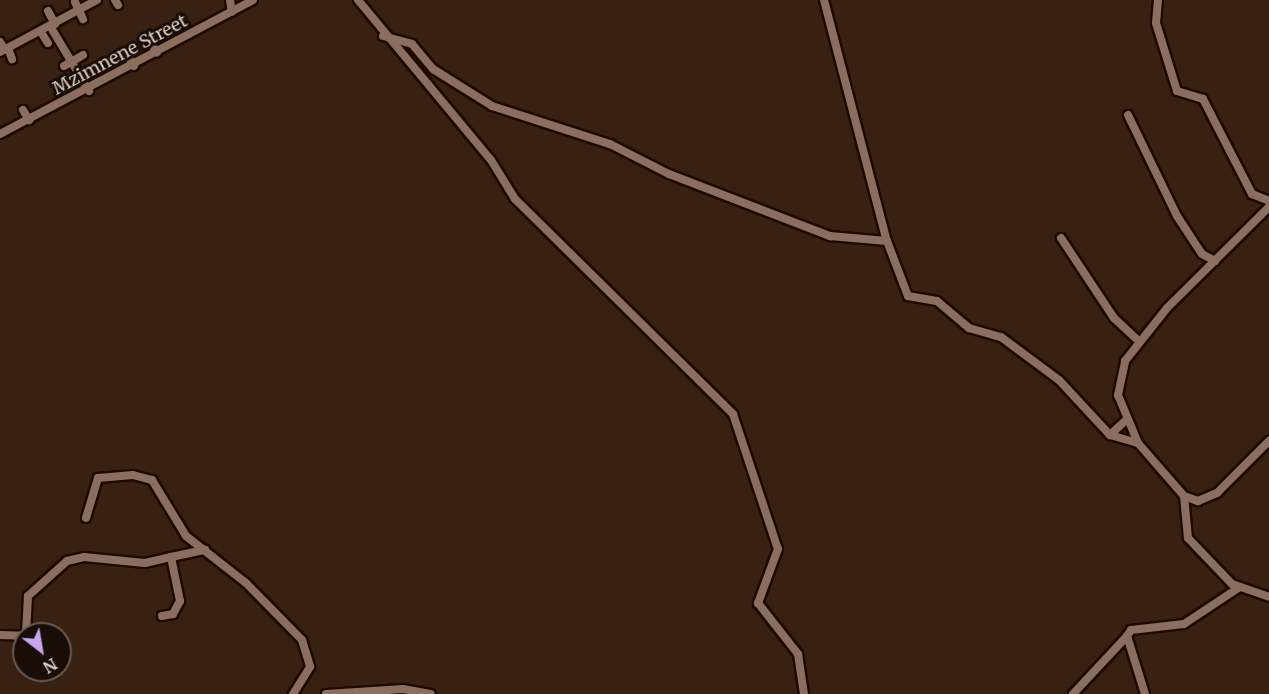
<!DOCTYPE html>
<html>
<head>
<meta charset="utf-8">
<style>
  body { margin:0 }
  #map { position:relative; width:1269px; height:694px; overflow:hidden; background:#382111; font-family:Merriweather,serif }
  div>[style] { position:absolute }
  .roads { filter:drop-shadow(2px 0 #1e0900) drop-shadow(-2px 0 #1e0900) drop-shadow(0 2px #1e0900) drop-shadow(0 -2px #1e0900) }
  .minor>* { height:8px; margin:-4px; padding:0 4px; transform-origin:4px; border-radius:4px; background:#8b6e5d }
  span { translate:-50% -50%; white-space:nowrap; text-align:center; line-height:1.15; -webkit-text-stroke:6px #180d07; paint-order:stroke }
  .street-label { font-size:18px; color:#decec4 }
  .north { position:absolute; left:12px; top:622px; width:60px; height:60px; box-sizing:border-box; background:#180d07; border:2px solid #675a53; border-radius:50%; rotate:149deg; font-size:16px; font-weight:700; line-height:24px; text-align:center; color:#decec4 }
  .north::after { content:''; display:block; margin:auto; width:21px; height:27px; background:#c9a5ee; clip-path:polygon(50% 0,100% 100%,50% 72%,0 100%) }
</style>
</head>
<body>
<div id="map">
  <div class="roads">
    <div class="minor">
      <div style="left:115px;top:0;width:6px;rotate:59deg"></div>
      <div style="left:230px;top:0;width:12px;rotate:81deg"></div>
      <div style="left:358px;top:0;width:208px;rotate:50.3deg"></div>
      <div style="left:491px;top:160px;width:46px;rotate:58.4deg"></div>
      <div style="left:515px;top:199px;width:306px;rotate:44.6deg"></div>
      <div style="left:733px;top:414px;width:142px;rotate:71.6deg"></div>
      <div style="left:778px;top:549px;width:58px;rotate:110.3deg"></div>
      <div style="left:758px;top:603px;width:65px;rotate:51.9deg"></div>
      <div style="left:798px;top:654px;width:40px;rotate:81.5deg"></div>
      <div style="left:824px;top:0;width:249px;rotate:75.4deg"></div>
      <div style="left:887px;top:241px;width:59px;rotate:69.1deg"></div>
      <div style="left:908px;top:296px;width:29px;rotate:10deg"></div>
      <div style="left:937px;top:301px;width:42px;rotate:40.2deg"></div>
      <div style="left:969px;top:328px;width:33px;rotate:16deg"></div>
      <div style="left:1001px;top:337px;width:72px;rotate:36.6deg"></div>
      <div style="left:1059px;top:380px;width:75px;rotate:47.2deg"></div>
      <div style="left:1110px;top:435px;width:29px;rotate:16deg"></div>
      <div style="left:1138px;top:443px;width:52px;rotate:-112.6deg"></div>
      <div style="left:1118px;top:395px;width:35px;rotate:-78deg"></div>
      <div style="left:1125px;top:361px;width:68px;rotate:-51.6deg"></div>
      <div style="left:1167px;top:308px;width:144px;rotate:-44.7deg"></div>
      <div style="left:1158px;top:0;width:23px;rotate:95deg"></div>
      <div style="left:1156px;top:23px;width:71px;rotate:72.8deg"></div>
      <div style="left:1177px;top:91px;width:27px;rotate:17deg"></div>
      <div style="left:1203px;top:99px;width:107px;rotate:62.7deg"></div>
      <div style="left:1252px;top:194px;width:18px;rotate:22deg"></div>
      <div style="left:75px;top:2px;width:19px;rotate:65deg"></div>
      <div style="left:48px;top:11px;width:15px;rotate:62deg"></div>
      <div style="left:50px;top:26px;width:76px;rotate:59deg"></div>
      <div style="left:41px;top:32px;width:13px;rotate:58deg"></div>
      <div style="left:383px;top:36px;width:30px;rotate:15deg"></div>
      <div style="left:412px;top:44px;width:33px;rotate:50deg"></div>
      <div style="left:433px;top:69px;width:70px;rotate:32.1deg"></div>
      <div style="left:492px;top:106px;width:124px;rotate:17.9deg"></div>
      <div style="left:610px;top:144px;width:66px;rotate:27deg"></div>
      <div style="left:669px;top:174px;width:173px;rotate:21.1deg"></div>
      <div style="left:830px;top:236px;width:57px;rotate:5deg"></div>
      <div style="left:148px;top:38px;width:17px;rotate:59deg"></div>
      <div style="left:0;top:42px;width:9px;rotate:58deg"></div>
      <div style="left:8px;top:48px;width:12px;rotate:70deg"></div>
      <div style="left:0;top:52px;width:110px;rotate:-28.2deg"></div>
      <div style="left:127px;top:54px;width:14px;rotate:60deg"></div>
      <div style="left:64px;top:66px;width:22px;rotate:-30deg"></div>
      <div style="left:23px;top:110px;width:12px;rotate:59deg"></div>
      <div style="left:1128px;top:115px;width:112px;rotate:64.1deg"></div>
      <div style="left:1177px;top:216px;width:45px;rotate:56.7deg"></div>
      <div style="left:1202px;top:254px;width:15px;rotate:28deg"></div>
      <div style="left:0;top:134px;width:286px;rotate:-27.9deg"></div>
      <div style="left:1061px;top:238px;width:96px;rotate:56.5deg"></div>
      <div style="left:1114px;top:318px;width:35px;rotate:43deg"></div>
      <div style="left:1110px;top:435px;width:21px;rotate:-43deg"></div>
      <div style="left:1138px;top:443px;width:70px;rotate:49deg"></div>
      <div style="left:1184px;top:496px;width:15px;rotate:20deg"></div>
      <div style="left:1198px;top:501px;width:21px;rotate:-23deg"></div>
      <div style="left:1217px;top:493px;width:74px;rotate:-45deg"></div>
      <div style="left:1184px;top:496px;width:42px;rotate:84.6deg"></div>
      <div style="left:1188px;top:538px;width:64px;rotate:46.3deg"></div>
      <div style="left:1232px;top:584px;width:39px;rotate:19deg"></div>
      <div style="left:86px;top:518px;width:42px;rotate:-73.3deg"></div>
      <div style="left:98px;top:478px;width:35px;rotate:-5deg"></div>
      <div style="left:133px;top:475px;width:20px;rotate:15deg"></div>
      <div style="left:152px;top:480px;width:66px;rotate:58.7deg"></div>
      <div style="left:186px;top:536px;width:76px;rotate:38.1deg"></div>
      <div style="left:246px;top:583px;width:80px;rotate:45.5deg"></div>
      <div style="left:302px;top:640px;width:28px;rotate:73deg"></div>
      <div style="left:310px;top:667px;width:32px;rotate:122deg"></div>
      <div style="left:162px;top:616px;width:11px;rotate:-10deg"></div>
      <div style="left:173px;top:614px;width:15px;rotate:-62deg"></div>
      <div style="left:180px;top:601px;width:45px;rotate:-101.6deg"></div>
      <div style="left:171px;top:557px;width:35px;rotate:-12deg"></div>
      <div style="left:26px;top:634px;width:38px;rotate:-87deg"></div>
      <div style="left:28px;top:596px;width:52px;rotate:-41.9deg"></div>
      <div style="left:67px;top:561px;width:17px;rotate:-13deg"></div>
      <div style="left:84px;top:557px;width:61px;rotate:5.6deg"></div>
      <div style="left:145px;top:563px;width:27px;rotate:-13deg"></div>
      <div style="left:0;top:635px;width:24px;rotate:2deg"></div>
      <div style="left:326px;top:694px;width:77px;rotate:-3.7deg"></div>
      <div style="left:403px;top:689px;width:28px;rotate:10deg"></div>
      <div style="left:1073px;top:694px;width:79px;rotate:-47deg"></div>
      <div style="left:1145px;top:694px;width:61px;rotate:-107.2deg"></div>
      <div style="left:1127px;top:636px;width:7px;rotate:-56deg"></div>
      <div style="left:1131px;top:630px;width:53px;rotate:-6.5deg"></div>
      <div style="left:1184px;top:624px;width:67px;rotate:-33.5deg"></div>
    </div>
  </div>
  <div class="street-label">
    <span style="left:120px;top:55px;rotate:-28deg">Mzimnene Street</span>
  </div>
  <div class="north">N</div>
</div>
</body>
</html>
